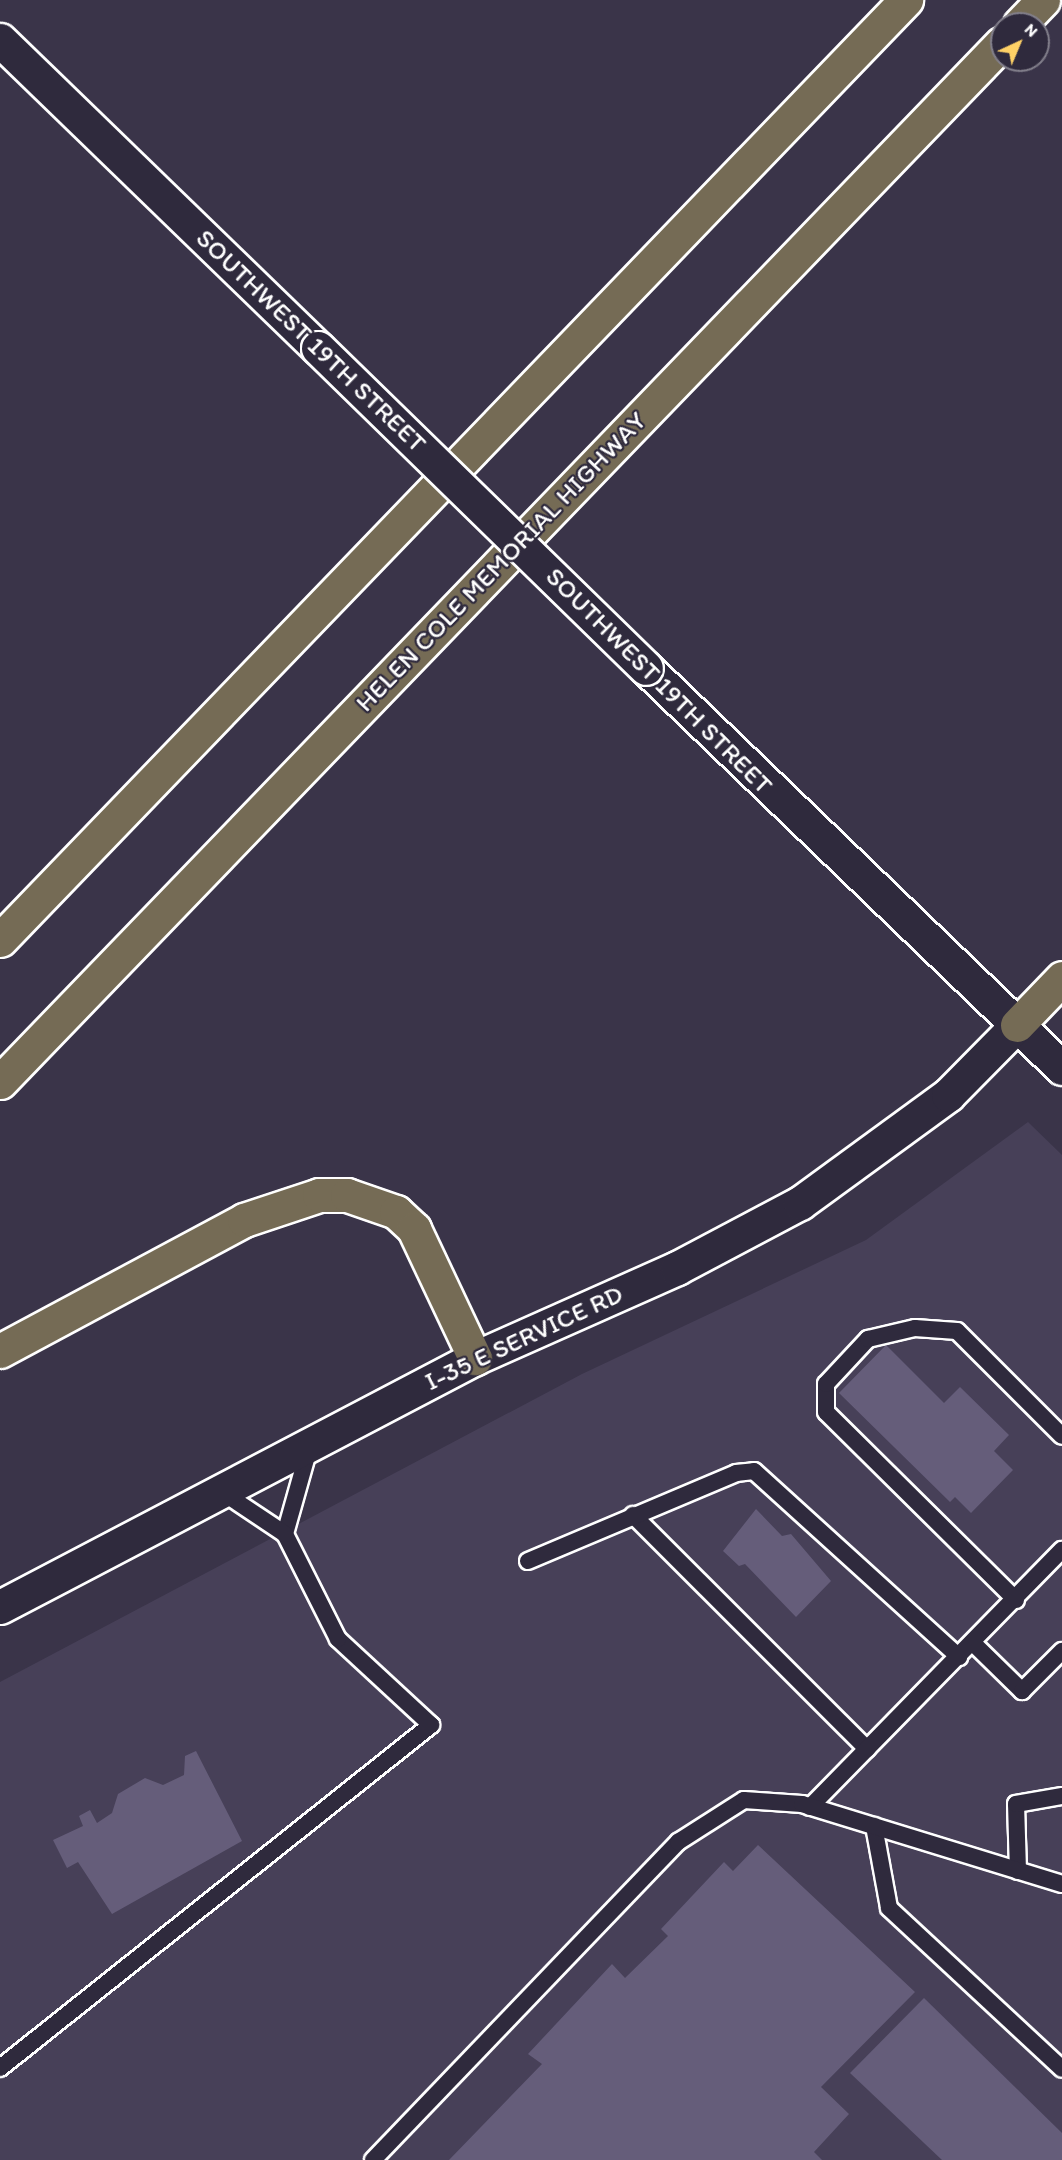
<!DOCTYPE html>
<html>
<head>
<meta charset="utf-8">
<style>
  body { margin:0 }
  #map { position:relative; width:1062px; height:2160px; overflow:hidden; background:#3a3449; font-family:Itim,sans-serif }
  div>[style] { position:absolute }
  .built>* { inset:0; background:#474058 }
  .building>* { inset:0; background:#655d7a }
  .roads { filter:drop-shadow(2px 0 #fff) drop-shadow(-2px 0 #fff) drop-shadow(0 2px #fff) drop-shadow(0 -2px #fff) }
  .service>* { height:16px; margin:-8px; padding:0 8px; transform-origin:8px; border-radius:8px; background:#2f2a3d }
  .tertiary>* { height:33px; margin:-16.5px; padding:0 16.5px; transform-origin:16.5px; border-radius:16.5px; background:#2f2a3d }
  .secondary>* { height:33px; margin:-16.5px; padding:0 16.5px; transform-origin:16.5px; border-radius:16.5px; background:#2f2a3d }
  .motorway>* { height:33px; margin:-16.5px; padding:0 16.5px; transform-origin:16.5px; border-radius:16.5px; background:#756b55 }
  .bridges { filter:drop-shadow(2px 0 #fff) drop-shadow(-2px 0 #fff) drop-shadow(0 2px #fff) drop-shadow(0 -2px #fff) }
  .secondary-bridge>* { height:33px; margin:-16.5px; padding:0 16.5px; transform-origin:16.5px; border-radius:16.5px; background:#2f2a3d }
  span { translate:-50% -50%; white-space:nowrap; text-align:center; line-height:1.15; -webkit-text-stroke:4.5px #2f2a3d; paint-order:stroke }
  .street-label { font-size:26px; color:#fff }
  .north { position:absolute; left:990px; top:12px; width:60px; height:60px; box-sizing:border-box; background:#2f2a3d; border:2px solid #827f8b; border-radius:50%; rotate:44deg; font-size:16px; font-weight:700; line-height:24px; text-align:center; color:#fff }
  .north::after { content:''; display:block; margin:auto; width:21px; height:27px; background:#ffd166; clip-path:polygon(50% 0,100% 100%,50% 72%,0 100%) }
</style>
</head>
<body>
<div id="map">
  <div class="built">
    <div style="clip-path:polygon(1028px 1122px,1062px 1155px,1062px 2160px,0 2160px,0 1682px,582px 1374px,866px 1240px)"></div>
  </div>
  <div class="building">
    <div style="clip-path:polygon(886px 1345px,944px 1403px,960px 1387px,1009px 1435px,994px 1451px,1013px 1470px,971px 1513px,955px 1497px,950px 1502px,839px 1393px)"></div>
    <div style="clip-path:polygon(756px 1509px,782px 1536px,791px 1534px,831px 1581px,796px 1617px,745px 1564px,739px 1566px,723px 1551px)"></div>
    <div style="clip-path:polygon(196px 1751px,242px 1841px,112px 1914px,78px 1862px,67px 1868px,53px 1840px,83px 1826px,79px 1816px,90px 1810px,97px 1823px,112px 1813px,118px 1794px,145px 1778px,163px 1785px,184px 1775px,185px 1756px)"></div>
    <div style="clip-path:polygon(758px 1845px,915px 1992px,821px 2087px,849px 2114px,814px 2152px,822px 2160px,449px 2160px,542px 2064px,528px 2054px,612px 1964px,625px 1978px,668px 1936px,661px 1929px,724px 1862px,733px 1871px)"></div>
    <div style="clip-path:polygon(924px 1998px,1062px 2133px,1062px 2160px,942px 2160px,850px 2073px)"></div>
  </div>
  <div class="roads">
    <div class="service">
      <div style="left:633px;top:1515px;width:331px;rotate:45deg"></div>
      <div style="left:285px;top:1534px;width:92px;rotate:-74.3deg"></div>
      <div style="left:528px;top:1561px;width:226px;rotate:-22.9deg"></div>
      <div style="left:736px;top:1473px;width:18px;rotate:-6deg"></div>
      <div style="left:754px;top:1471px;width:277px;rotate:42.2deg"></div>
      <div style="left:1016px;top:1600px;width:267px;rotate:-135.3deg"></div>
      <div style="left:826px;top:1412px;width:28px;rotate:-90deg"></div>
      <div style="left:826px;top:1384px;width:62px;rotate:-47deg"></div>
      <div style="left:868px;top:1339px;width:48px;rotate:-13.2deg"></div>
      <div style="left:915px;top:1328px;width:42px;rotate:4.1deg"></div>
      <div style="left:957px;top:1331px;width:148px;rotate:45deg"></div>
      <div style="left:973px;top:1643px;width:69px;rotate:44.4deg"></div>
      <div style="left:1022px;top:1691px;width:57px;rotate:-45deg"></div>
      <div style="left:810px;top:1807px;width:360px;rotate:-45.6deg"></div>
      <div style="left:874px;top:1826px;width:83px;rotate:79.6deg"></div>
      <div style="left:889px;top:1908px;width:236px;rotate:42.9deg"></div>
      <div style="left:1018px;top:1871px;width:67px;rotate:-91.7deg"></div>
      <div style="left:1016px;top:1804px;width:47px;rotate:-9.9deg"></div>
      <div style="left:0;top:2068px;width:551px;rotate:-38.51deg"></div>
      <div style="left:431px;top:1725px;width:127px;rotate:-137.2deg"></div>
      <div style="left:338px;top:1639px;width:118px;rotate:-116.8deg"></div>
      <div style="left:285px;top:1534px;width:79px;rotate:-146.3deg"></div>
      <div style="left:373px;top:2160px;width:441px;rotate:-46.2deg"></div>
      <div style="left:678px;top:1842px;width:78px;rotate:-32.5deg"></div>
      <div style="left:744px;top:1800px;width:58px;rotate:3.9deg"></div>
      <div style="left:802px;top:1804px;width:272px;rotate:17.1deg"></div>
    </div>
    <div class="tertiary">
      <div style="left:0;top:1607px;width:536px;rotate:-27.66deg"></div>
    </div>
    <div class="secondary">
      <div style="left:0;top:40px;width:443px;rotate:44.1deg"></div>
      <div style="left:646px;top:668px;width:577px;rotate:43.88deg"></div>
      <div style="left:475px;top:1358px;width:221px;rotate:-24deg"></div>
      <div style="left:677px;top:1268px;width:139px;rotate:-27.9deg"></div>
      <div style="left:800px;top:1203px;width:183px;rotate:-36.1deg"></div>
      <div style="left:948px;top:1095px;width:98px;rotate:-45.4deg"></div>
    </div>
    <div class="motorway">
      <div style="left:1020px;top:24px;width:33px;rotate:-46deg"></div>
      <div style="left:0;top:940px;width:1306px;rotate:-46.06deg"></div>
      <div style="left:1017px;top:1025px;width:65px;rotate:-46.2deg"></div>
      <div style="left:0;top:1082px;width:1443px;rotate:-46.04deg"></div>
      <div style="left:0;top:1351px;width:277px;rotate:-28.2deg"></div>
      <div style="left:244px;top:1220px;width:79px;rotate:-18.4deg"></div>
      <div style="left:319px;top:1195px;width:28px"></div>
      <div style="left:347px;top:1195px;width:52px;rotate:19.1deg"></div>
      <div style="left:396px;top:1212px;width:25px;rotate:43deg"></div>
      <div style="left:414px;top:1229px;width:143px;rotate:64.7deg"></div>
    </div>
  </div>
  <div class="bridges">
    <div class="secondary-bridge">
      <div style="left:318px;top:348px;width:458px;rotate:44.3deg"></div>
    </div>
  </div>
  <div class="street-label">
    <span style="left:311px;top:341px;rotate:44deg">SOUTHWEST 19TH STREET</span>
    <span style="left:501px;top:562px;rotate:-46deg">HELEN COLE MEMORIAL HIGHWAY</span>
    <span style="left:659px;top:681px;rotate:45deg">SOUTHWEST 19TH STREET</span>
    <span style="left:524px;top:1338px;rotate:-25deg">I-35 E SERVICE RD</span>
  </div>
  <div class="north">N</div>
</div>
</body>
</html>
